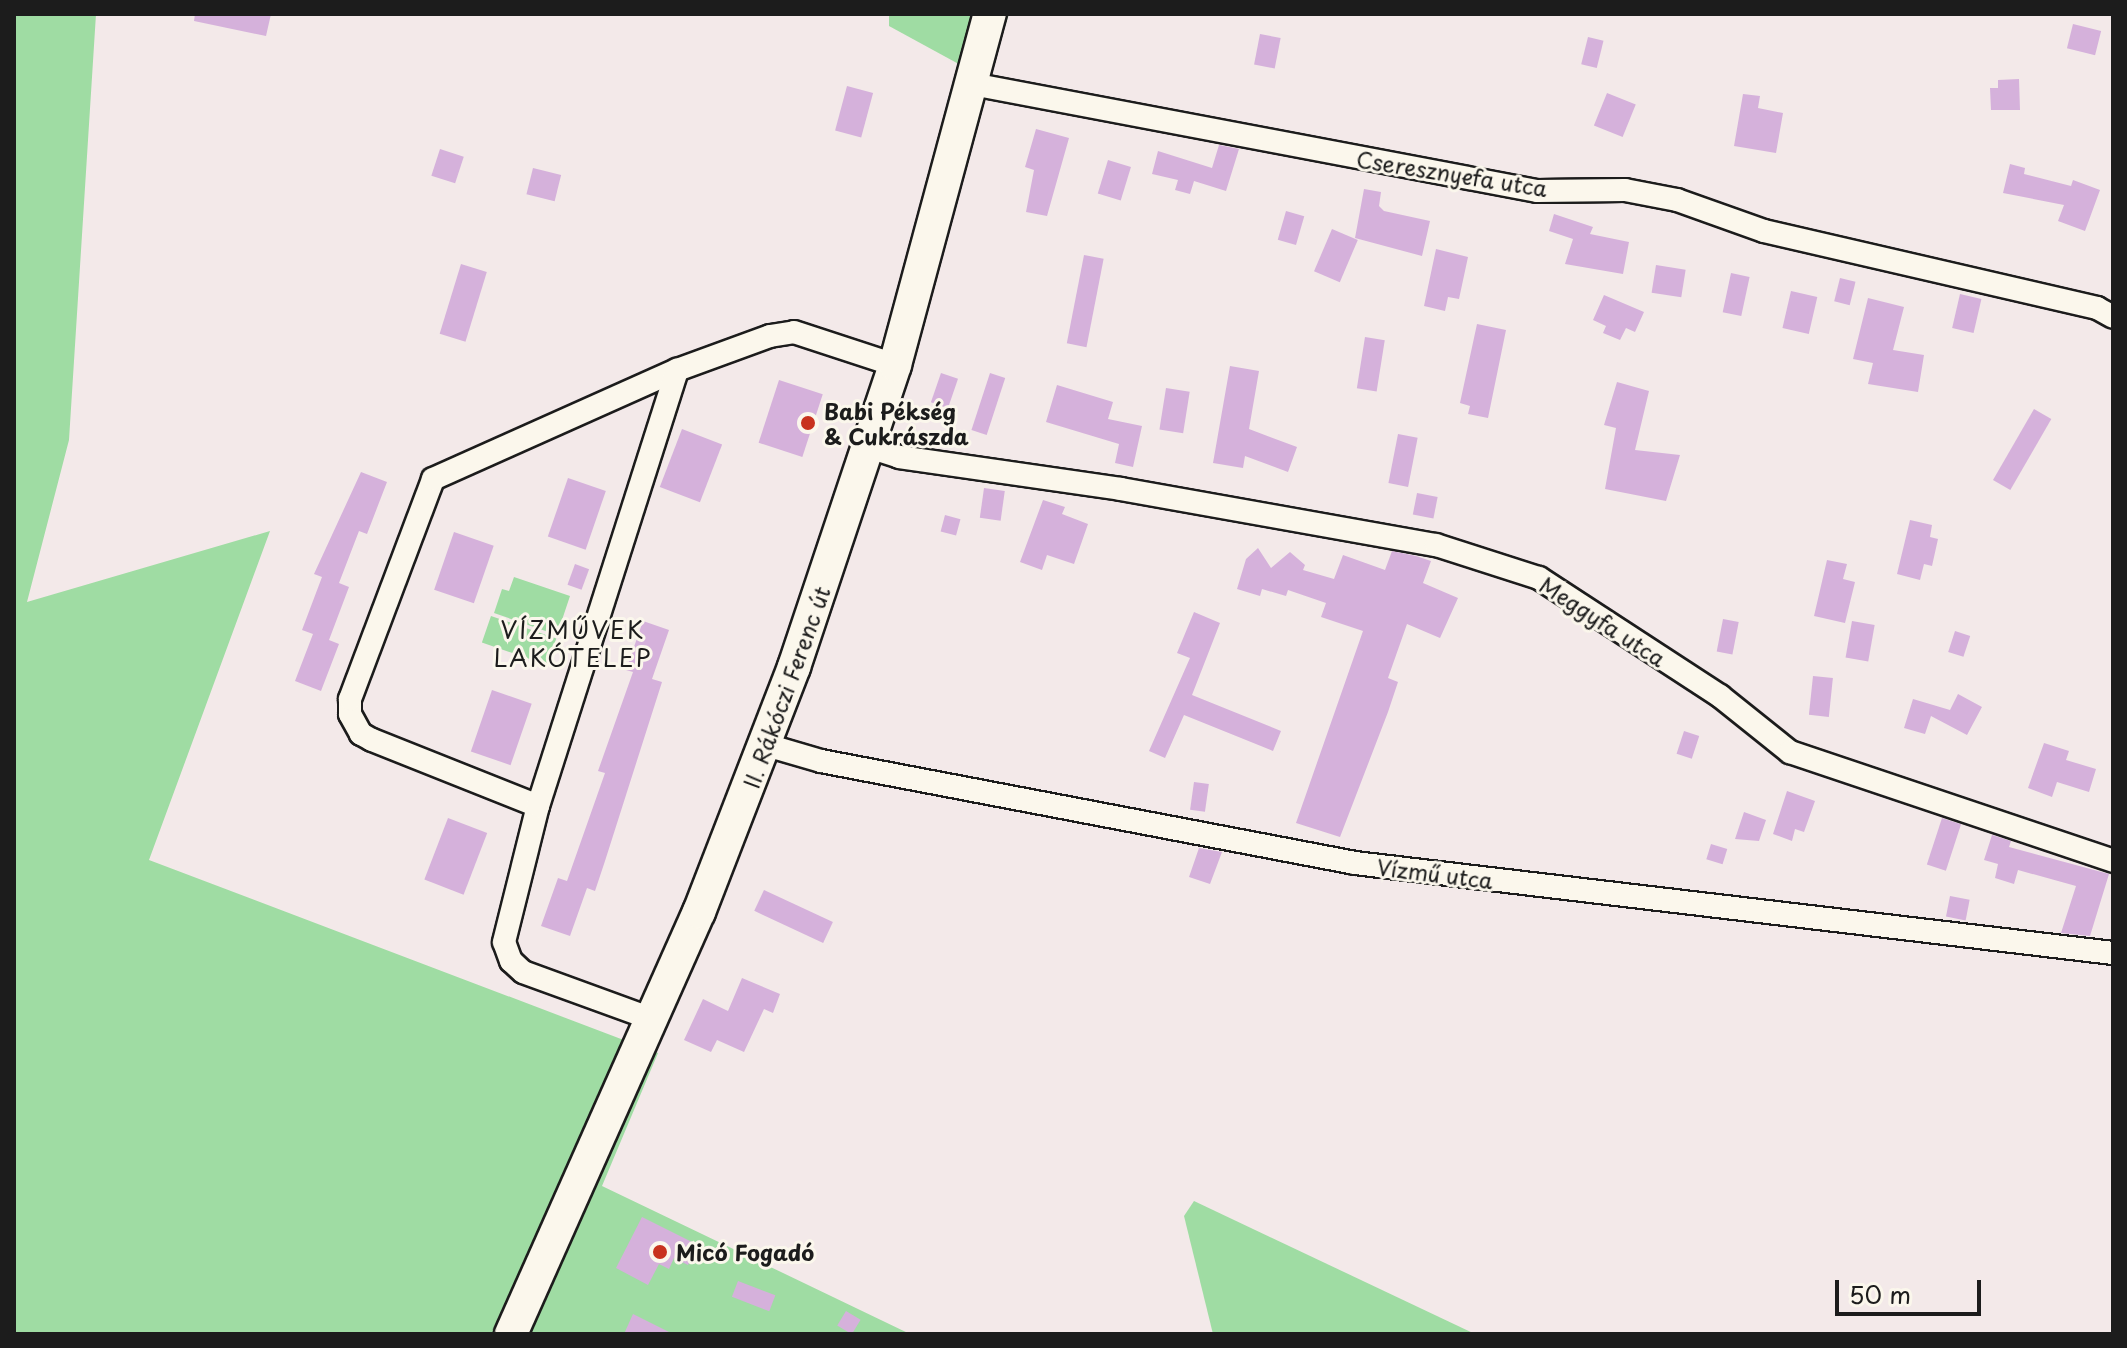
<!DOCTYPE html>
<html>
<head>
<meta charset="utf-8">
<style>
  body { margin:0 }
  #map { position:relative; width:2127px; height:1348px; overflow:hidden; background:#f3e9e9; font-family:"Playpen Sans",sans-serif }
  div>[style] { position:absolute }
  .green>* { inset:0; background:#9fdca3; transform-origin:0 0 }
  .building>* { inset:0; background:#d5b1db; transform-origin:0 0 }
  .roads { filter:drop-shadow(2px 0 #1c1c1c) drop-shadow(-2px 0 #1c1c1c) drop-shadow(0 2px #1c1c1c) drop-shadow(0 -2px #1c1c1c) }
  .minor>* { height:22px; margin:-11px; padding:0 11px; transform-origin:11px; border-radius:11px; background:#fbf7ec }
  .secondary>* { height:32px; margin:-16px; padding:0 16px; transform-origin:16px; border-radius:16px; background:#fbf7ec }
  .dots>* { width:22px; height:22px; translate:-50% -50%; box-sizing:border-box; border:4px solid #fbf7ec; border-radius:50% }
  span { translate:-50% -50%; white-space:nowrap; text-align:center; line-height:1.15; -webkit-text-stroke:6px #fbf7ec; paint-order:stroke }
  .street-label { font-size:22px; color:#1c1c1c }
  .poi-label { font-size:22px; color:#1c1c1c; font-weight:700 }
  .left { translate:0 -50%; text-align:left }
  .neighbourhood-label { font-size:24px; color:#1c1c1c; letter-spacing:2px }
  .frame { position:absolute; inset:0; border:16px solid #1c1c1c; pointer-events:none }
  .scale { position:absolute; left:1835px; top:1280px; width:146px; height:36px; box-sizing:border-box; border:4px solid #1c1c1c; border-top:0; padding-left:10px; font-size:24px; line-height:28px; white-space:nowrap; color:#1c1c1c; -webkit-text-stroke:6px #fbf7ec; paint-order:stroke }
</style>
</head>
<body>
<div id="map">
  <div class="green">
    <div style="clip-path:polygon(14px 14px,96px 14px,69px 440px,27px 602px,270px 531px,149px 860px,658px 1053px,602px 1186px,910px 1334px,14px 1334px)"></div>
    <div style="clip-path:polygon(889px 14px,1009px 14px,988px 80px,889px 26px)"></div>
    <div style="clip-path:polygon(514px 577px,570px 596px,557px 635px,494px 613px,502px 589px,509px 591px)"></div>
    <div style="left:491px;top:616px;width:69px;height:28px;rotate:19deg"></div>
    <div style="clip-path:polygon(1194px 1201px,1475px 1334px,1213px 1334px,1184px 1216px)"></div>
  </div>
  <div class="building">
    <div style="clip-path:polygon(195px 14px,271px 14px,266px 36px,194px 21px)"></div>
    <div style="left:2073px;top:24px;width:29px;height:25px;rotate:14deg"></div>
    <div style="left:1260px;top:34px;width:21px;height:31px;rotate:11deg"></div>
    <div style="left:1588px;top:37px;width:16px;height:28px;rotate:14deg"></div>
    <div style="clip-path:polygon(2019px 79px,2020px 110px,1991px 110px,1990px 88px,1998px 88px,1998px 80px)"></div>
    <div style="left:847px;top:86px;width:27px;height:46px;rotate:15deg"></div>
    <div style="left:1607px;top:93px;width:31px;height:35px;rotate:22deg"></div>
    <div style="clip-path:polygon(1743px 94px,1760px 96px,1758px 108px,1783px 113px,1776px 153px,1734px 146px)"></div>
    <div style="clip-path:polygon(1036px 129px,1069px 138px,1047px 216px,1026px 212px,1034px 170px,1025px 167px)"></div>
    <div style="clip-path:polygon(1219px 145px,1239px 149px,1226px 191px,1194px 181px,1190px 194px,1175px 190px,1178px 180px,1152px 174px,1158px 151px,1212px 168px)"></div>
    <div style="left:440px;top:149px;width:25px;height:28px;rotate:18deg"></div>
    <div style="left:1108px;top:160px;width:24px;height:35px;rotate:17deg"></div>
    <div style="clip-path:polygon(2010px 164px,2025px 168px,2024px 174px,2071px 186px,2073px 180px,2100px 190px,2085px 231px,2058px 221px,2064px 205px,2003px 193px)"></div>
    <div style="left:533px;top:168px;width:29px;height:27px;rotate:14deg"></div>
    <div style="clip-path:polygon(1364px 189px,1381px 192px,1379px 206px,1384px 211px,1430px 221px,1422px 256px,1355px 238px)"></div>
    <div style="left:1286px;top:211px;width:19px;height:30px;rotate:16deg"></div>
    <div style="clip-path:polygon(1554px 214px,1593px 227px,1590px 234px,1629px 242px,1623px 274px,1565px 264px,1573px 239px,1549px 231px)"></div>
    <div style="left:1332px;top:229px;width:28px;height:46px;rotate:23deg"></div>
    <div style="clip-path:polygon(1436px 249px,1468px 257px,1459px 299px,1448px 297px,1445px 311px,1424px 306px)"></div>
    <div style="left:1084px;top:255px;width:20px;height:90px;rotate:11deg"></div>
    <div style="left:461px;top:264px;width:27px;height:73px;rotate:17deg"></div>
    <div style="left:1656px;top:265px;width:30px;height:28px;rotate:9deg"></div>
    <div style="left:1731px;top:273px;width:19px;height:40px;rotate:12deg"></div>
    <div style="left:1840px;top:278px;width:16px;height:24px;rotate:14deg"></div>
    <div style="left:1791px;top:291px;width:27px;height:38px;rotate:13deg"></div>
    <div style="left:1960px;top:294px;width:22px;height:35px;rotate:13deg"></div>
    <div style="clip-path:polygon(1604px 295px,1644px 312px,1635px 332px,1626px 328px,1620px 340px,1603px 333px,1606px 326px,1593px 320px)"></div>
    <div style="clip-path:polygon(1868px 298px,1904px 307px,1893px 350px,1924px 355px,1918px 392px,1868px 384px,1873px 363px,1853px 359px)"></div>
    <div style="clip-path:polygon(1477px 324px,1506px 330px,1488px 418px,1468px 414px,1470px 406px,1460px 403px)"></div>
    <div style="left:1365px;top:337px;width:20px;height:52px;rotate:9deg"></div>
    <div style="clip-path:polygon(1230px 366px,1259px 371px,1249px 429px,1297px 447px,1288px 472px,1245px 456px,1243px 468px,1213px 463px)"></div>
    <div style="left:941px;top:373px;width:18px;height:31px;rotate:19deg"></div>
    <div style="left:990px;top:373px;width:16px;height:60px;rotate:18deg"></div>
    <div style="left:779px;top:380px;width:46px;height:66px;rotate:18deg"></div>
    <div style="clip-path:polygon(1617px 382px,1649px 391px,1635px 450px,1680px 455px,1666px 501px,1605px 489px,1616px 428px,1604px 425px)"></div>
    <div style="clip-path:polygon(1057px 385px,1113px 402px,1108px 419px,1142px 426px,1133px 467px,1115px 463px,1119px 444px,1046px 422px)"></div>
    <div style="left:1166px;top:388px;width:24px;height:42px;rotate:9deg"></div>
    <div style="left:2034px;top:409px;width:20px;height:82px;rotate:30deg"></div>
    <div style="left:682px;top:429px;width:43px;height:62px;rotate:21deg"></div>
    <div style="left:1398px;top:434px;width:20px;height:50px;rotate:11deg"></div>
    <div style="clip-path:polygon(361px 472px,387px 482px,367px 534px,359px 531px,339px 583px,349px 587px,329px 640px,339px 644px,321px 691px,295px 681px,313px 634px,302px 630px,322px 577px,314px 574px)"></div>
    <div style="left:568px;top:478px;width:40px;height:62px;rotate:19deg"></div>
    <div style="left:984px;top:488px;width:21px;height:30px;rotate:8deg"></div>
    <div style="left:1417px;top:493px;width:21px;height:22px;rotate:11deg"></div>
    <div style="clip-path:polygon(1043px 500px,1065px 507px,1062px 514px,1088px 524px,1074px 564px,1047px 555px,1042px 570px,1020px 562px)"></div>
    <div style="left:945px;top:515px;width:16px;height:17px;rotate:15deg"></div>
    <div style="clip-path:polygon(1910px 520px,1932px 525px,1930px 537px,1938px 539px,1932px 566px,1924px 564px,1920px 580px,1897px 574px)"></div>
    <div style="left:454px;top:532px;width:42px;height:61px;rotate:19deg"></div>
    <div style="clip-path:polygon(1258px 548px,1271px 568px,1290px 552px,1305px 565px,1303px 570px,1334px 579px,1343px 555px,1385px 570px,1392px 551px,1416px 556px,1431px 561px,1423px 583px,1458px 598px,1440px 638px,1407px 624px,1388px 678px,1398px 682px,1388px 712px,1340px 837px,1296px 823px,1363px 631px,1321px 617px,1326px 603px,1288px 590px,1286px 596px,1262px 589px,1260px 596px,1237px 589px,1246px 559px)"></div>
    <div style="clip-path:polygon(1827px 560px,1847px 564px,1843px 579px,1855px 582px,1845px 623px,1814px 616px)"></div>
    <div style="left:575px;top:564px;width:15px;height:22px;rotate:20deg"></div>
    <div style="clip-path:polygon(1194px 612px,1220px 623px,1192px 695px,1281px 731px,1273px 751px,1184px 715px,1165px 758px,1149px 751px,1190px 658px,1177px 653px)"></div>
    <div style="left:1723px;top:619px;width:16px;height:33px;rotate:11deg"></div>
    <div style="clip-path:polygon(643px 621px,669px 630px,652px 679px,662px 682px,605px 861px,595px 891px,587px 888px,570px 936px,541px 926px,558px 878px,567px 881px,605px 773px,598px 771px,633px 672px,626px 670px)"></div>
    <div style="left:1852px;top:621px;width:23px;height:37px;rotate:10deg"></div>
    <div style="left:1955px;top:631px;width:16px;height:22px;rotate:18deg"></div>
    <div style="left:1813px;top:676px;width:20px;height:39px;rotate:6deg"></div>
    <div style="left:492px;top:690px;width:42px;height:65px;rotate:19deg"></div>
    <div style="clip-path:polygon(1958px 694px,1982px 707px,1967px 735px,1931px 716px,1925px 734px,1904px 728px,1913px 699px,1950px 710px)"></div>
    <div style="left:1684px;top:731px;width:16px;height:24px;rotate:18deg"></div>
    <div style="clip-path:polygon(2044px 743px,2069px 751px,2066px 760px,2096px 769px,2089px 792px,2057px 782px,2052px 797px,2028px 788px)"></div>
    <div style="left:1194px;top:782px;width:15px;height:28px;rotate:8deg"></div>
    <div style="clip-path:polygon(1787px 791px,1815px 801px,1804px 832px,1795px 829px,1792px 841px,1773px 834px)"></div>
    <div style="clip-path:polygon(1744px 812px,1766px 820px,1759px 841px,1735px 839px)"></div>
    <div style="left:448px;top:818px;width:42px;height:66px;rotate:21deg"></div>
    <div style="left:1942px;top:818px;width:20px;height:49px;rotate:18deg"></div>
    <div style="clip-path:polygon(1992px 835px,2011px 841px,2009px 847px,2109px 874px,2090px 936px,2061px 933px,2076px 886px,2018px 870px,2014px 884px,1995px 878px,1998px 864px,1984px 860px)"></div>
    <div style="left:1711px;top:844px;width:17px;height:16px;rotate:17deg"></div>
    <div style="clip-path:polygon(1199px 848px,1222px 852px,1210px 884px,1189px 877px)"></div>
    <div style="left:764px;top:890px;width:76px;height:23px;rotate:25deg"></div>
    <div style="left:1950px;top:896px;width:20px;height:21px;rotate:11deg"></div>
    <div style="clip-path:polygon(742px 978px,780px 994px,773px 1013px,764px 1009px,744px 1052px,717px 1040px,711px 1052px,684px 1040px,703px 999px,728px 1011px)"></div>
    <div style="clip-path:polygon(642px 1217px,698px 1245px,688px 1265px,674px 1258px,669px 1269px,659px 1264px,648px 1285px,616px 1268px)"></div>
    <div style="left:738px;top:1281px;width:40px;height:17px;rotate:21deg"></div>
    <div style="left:846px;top:1311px;width:17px;height:17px;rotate:31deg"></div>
    <div style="clip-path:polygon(633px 1314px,673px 1334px,624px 1334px)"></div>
  </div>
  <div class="roads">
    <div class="minor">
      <div style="left:972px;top:84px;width:575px;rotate:10.72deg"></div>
      <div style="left:1537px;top:191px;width:88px;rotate:-0.7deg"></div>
      <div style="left:1625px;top:190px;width:53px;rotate:10.9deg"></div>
      <div style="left:1677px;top:200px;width:92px;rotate:19.6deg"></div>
      <div style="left:1764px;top:231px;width:342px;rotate:13deg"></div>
      <div style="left:2097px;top:308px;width:18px;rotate:29deg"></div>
      <div style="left:869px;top:447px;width:32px;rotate:18deg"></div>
      <div style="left:899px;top:457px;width:224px;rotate:8.2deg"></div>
      <div style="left:1121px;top:489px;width:320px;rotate:10.1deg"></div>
      <div style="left:1436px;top:545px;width:108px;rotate:17.8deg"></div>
      <div style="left:1539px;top:578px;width:216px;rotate:33.1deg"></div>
      <div style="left:1720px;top:696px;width:90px;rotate:38.7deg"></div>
      <div style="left:1790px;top:752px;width:341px;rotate:18.6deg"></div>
      <div style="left:766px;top:745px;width:57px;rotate:16.2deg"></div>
      <div style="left:821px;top:761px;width:544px;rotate:10.81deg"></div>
      <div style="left:1355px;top:863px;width:763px;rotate:6.77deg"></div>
      <div style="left:538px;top:806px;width:179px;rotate:-158.3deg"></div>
      <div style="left:372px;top:740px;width:13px;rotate:-151deg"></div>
      <div style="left:361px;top:734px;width:23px;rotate:-119deg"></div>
      <div style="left:350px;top:714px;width:15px;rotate:-90deg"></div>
      <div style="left:350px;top:699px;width:235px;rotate:-69.3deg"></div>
      <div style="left:433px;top:479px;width:267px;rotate:-24.1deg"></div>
      <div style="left:677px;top:370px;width:99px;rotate:-20.1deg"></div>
      <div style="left:770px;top:336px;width:24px;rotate:-9deg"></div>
      <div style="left:794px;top:332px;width:106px;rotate:18.1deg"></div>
      <div style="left:652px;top:1019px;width:137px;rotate:-160deg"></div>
      <div style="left:523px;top:972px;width:16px;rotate:-137deg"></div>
      <div style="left:511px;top:961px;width:20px;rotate:-110deg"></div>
      <div style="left:504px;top:942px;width:140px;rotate:-76deg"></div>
      <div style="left:538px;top:806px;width:458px;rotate:-72.3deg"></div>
    </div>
    <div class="secondary">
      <div style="left:511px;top:1334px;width:462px;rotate:-66deg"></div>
      <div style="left:699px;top:912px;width:263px;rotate:-68.8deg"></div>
      <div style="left:794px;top:667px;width:318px;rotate:-71.5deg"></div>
      <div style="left:895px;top:365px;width:364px;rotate:-74.9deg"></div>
    </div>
  </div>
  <div class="dots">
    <div style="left:808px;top:423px;background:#c8321e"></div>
    <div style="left:660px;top:1252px;background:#c8321e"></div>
  </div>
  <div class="street-label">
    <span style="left:1452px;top:173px;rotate:9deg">Cseresznyefa utca</span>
    <span style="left:1603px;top:621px;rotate:33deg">Meggyfa utca</span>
    <span style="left:786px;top:687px;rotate:-70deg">II. Rákóczi Ferenc út</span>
    <span style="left:1435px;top:873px;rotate:7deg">Vízmű utca</span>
  </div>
  <div class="poi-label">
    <span class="left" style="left:824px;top:423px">Babi Pékség<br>&amp; Cukrászda</span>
    <span class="left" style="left:676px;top:1252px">Micó Fogadó</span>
  </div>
  <div class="neighbourhood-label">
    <span style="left:573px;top:644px">VÍZMŰVEK<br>LAKÓTELEP</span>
  </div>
  <div class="frame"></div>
  <div class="scale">50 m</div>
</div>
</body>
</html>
